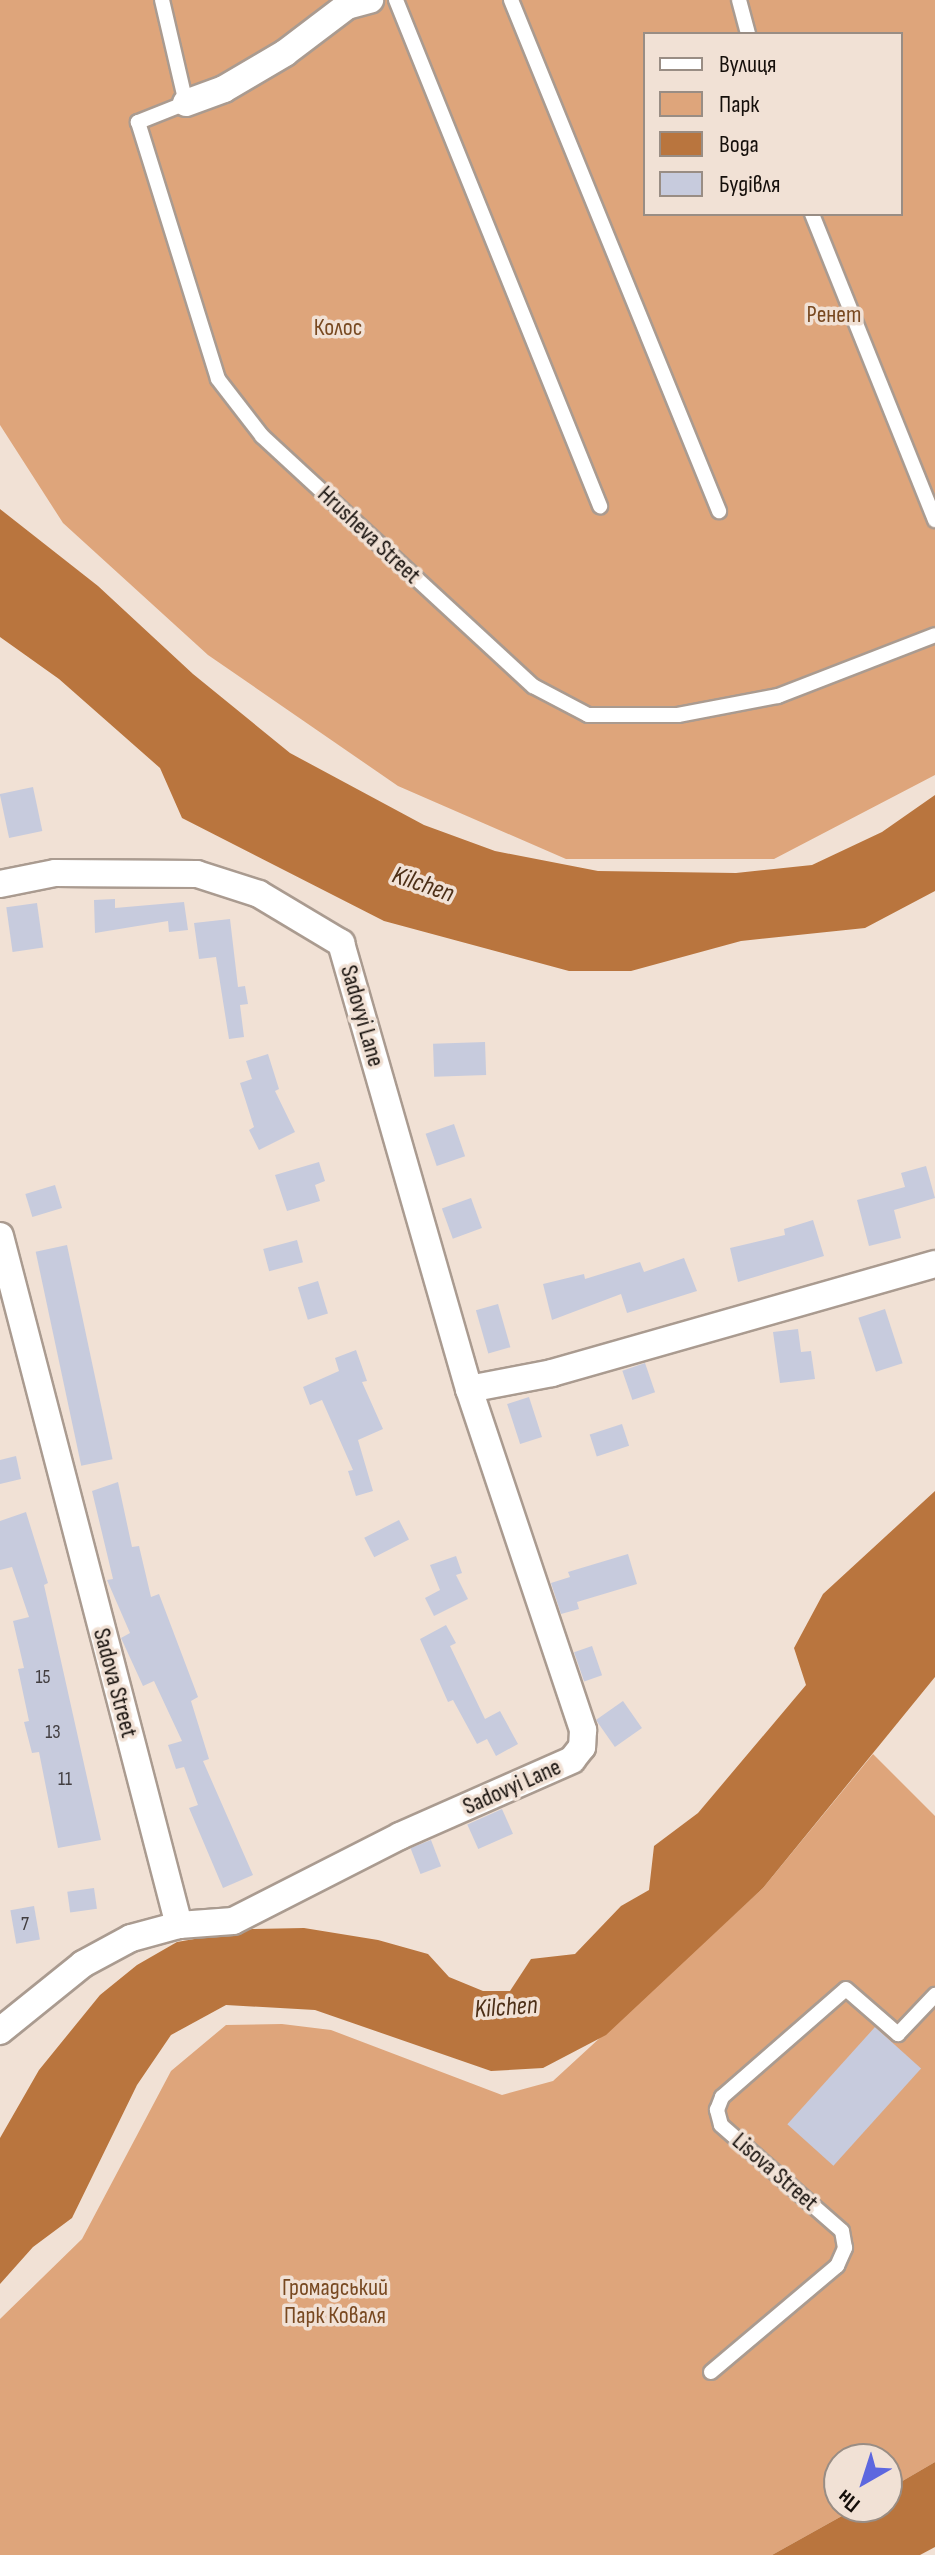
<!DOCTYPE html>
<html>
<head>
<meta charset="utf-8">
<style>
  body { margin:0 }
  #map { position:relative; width:935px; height:2555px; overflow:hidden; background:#f1e1d5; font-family:"Sofia Sans Condensed",sans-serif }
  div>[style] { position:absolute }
  .green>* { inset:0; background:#dea57b }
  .water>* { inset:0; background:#b9753e }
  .building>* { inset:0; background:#c7cbdd; transform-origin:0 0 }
  .roads { filter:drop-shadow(2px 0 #aa9b90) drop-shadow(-2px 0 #aa9b90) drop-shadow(0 2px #aa9b90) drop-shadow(0 -2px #aa9b90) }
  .lane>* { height:14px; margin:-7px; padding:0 7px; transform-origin:7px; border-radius:7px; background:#fff }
  .street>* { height:26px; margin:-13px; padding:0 13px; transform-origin:13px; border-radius:13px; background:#fff }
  span { translate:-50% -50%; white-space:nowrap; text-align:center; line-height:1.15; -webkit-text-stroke:7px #f1e1d5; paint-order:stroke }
  .number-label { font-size:20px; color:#423e40 }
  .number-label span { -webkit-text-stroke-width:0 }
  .park-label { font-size:24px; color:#784921 }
  .street-label { font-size:24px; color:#150f0b }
  .water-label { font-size:26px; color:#4c2f17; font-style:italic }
  .legend { position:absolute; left:643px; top:32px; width:260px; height:184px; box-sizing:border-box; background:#f1e1d5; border:2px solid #998d84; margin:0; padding:10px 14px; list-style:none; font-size:24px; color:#150f0b }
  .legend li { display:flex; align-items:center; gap:16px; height:40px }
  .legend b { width:40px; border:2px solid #998d84 }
  .north { position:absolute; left:823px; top:2443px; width:80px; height:80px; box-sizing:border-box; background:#f1e1d5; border:2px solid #998d84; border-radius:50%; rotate:219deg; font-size:22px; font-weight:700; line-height:32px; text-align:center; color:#150f0b }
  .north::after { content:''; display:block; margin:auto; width:28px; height:36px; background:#5d67df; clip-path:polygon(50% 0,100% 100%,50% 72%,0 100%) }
</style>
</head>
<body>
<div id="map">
  <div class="green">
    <div style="clip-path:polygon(evenodd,0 0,935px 0,935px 775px,774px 859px,566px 859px,398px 786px,208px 655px,63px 523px,0 425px,0 0,645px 34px,901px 34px,901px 214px,645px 214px,645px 34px)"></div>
    <div style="clip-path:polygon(873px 1754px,935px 1816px,935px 2462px,887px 2490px,887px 2459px,839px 2459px,839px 2507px,858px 2507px,772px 2555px,0 2555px,0 2319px,82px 2239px,171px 2071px,226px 2025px,282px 2024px,331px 2030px,502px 2095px,553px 2081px,763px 1888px)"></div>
  </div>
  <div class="water">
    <div style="clip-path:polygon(0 509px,98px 586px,193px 674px,290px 753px,424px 825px,495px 851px,598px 871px,736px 873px,812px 865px,882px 832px,935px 795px,935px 891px,865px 928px,741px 941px,631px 971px,569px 971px,384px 921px,182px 818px,160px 768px,59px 679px,0 637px)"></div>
    <div style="clip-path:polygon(935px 1491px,935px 1677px,763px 1888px,606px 2035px,543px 2068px,491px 2071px,315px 2010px,226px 2005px,171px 2035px,137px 2085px,72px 2218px,33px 2247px,0 2284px,0 2138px,39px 2070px,100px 1995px,137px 1965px,177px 1942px,252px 1929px,304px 1928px,378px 1940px,428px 1954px,449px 1977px,483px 1991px,510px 1991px,531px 1959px,575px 1954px,621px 1906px,649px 1890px,654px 1846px,698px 1813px,806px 1685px,794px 1648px,823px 1594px)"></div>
    <div style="clip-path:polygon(935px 2462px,935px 2547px,920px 2555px,772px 2555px,858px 2507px,887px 2507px,887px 2490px)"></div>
  </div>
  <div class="building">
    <div style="left:33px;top:787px;width:45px;height:34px;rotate:78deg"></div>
    <div style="clip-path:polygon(115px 899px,115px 908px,184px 902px,188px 930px,169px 932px,168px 921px,95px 933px,94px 900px)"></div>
    <div style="left:37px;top:903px;width:45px;height:31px;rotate:82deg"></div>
    <div style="clip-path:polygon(230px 919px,238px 987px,245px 986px,248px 1004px,240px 1005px,244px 1037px,229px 1039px,216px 957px,199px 959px,194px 923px)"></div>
    <div style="left:485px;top:1042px;width:33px;height:52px;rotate:88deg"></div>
    <div style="clip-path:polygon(268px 1054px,279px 1089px,275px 1091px,295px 1132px,259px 1150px,249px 1130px,254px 1127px,240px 1083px,252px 1079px,246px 1061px)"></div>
    <div style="left:454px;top:1124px;width:34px;height:30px;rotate:71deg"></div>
    <div style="clip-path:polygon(319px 1162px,325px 1181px,315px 1185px,320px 1201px,287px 1211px,275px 1175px)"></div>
    <div style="clip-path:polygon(926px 1166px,935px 1198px,894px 1210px,901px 1238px,869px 1246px,857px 1200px,905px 1187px,901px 1173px)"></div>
    <div style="left:55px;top:1185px;width:24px;height:31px;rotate:73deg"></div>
    <div style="left:471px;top:1198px;width:32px;height:31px;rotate:70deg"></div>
    <div style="clip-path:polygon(813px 1220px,824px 1256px,738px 1282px,730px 1248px,785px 1235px,784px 1229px)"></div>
    <div style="left:297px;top:1240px;width:23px;height:35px;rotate:75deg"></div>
    <div style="left:67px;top:1245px;width:219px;height:32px;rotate:78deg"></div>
    <div style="clip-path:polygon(684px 1258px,697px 1291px,627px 1313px,621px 1294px,552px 1320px,543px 1284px,584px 1274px,585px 1279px,640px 1262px,644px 1272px)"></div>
    <div style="left:318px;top:1281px;width:34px;height:21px;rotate:73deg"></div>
    <div style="left:498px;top:1304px;width:45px;height:23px;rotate:74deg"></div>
    <div style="left:885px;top:1309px;width:57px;height:28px;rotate:72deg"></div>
    <div style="clip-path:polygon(798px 1329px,801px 1352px,811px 1351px,815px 1379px,780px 1383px,773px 1332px)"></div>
    <div style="clip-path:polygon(356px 1350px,367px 1381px,362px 1382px,383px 1429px,358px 1440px,373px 1491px,356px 1496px,348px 1471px,353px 1470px,322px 1400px,310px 1405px,303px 1387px,339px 1371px,335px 1358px)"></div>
    <div style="left:645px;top:1363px;width:31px;height:24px;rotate:71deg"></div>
    <div style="left:529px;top:1397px;width:42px;height:23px;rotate:72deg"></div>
    <div style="left:622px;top:1424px;width:23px;height:34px;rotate:72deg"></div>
    <div style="clip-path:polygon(16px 1456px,21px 1479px,0 1484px,0 1460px)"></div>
    <div style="clip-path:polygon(118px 1482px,132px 1547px,139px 1546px,151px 1597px,159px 1594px,198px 1697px,191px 1701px,209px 1759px,203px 1761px,253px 1875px,223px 1888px,189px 1808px,198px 1805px,184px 1767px,176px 1769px,168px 1745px,182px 1741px,154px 1681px,143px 1686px,121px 1638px,130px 1633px,107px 1580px,113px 1579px,92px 1491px)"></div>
    <div style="clip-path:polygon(26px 1512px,48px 1583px,44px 1585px,101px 1840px,58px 1848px,39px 1752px,32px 1753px,24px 1722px,29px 1721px,18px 1669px,24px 1668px,13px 1621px,29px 1617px,12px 1567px,0 1570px,0 1521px)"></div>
    <div style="left:399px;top:1520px;width:22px;height:39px;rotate:63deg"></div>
    <div style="clip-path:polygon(628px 1554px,637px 1584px,577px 1602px,579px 1609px,561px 1614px,551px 1583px,570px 1577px,568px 1572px)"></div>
    <div style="clip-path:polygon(456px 1556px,462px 1573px,456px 1575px,468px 1599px,434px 1616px,425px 1598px,440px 1590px,430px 1565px)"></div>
    <div style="clip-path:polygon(446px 1625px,456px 1643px,450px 1646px,485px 1719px,500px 1711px,518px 1744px,496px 1756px,487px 1739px,477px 1744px,453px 1700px,448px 1702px,420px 1639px)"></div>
    <div style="left:592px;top:1646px;width:31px;height:19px;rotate:71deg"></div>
    <div style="left:623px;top:1701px;width:33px;height:33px;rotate:55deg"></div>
    <div style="left:502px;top:1809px;width:27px;height:38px;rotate:66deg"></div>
    <div style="left:431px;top:1840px;width:28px;height:22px;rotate:69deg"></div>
    <div style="left:94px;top:1888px;width:21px;height:27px;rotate:82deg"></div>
    <div style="left:34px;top:1906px;width:34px;height:24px;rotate:80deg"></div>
    <div style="left:875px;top:2027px;width:62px;height:131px;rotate:42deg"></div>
  </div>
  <div class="roads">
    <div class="lane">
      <div style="left:162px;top:0;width:106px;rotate:76.9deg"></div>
      <div style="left:186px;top:103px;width:52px;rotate:158.4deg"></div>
      <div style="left:138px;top:122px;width:269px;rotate:72.7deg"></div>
      <div style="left:218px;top:379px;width:72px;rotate:52.3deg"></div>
      <div style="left:262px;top:436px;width:369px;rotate:42.7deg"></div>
      <div style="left:533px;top:686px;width:62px;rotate:27.8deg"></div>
      <div style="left:588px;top:715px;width:90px"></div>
      <div style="left:678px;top:715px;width:102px;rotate:-10.8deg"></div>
      <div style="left:778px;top:696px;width:168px;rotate:-21.2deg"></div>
      <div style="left:396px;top:0;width:546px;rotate:68.04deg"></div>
      <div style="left:511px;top:0;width:552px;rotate:67.85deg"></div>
      <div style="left:739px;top:0;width:35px;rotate:75deg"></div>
      <div style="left:812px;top:214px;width:330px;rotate:68.1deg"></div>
      <div style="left:711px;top:2372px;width:165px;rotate:-40.1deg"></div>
      <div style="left:837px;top:2266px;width:20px;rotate:-66deg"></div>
      <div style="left:845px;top:2248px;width:17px;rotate:-100deg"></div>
      <div style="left:842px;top:2231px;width:161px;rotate:-138.8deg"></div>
      <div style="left:721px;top:2125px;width:16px;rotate:-105deg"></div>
      <div style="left:717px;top:2110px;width:14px;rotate:-69deg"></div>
      <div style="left:722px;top:2097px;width:164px;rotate:-41.1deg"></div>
      <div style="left:846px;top:1989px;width:69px;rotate:40.9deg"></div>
      <div style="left:898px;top:2034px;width:54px;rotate:-46.5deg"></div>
    </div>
    <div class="street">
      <div style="left:186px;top:103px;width:40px;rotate:-20.2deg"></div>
      <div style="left:224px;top:89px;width:71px;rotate:-30.5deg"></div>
      <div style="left:285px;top:53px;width:78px;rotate:-37.2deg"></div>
      <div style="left:347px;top:6px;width:24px;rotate:-15deg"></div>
      <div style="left:0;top:884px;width:56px;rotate:-11.3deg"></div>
      <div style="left:55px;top:873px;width:142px;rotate:0.4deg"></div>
      <div style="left:197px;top:874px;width:65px;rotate:17.9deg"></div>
      <div style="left:259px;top:894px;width:96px;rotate:30.9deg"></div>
      <div style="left:341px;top:943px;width:464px;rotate:74deg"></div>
      <div style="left:469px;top:1389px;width:360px;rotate:71.5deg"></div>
      <div style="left:583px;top:1730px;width:17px;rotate:93deg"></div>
      <div style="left:582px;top:1747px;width:16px;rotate:128deg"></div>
      <div style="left:572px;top:1760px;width:188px;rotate:156.2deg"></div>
      <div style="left:400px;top:1836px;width:187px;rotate:153deg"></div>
      <div style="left:233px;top:1921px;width:54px;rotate:175.8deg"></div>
      <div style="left:0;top:1236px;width:712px;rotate:75.44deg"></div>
      <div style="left:179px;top:1925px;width:50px;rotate:164.8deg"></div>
      <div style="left:131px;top:1938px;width:55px;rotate:151.6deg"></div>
      <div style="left:83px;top:1964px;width:107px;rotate:141.1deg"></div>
      <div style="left:469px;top:1389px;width:85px;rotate:-10.9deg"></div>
      <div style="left:552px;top:1373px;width:398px;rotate:-15.9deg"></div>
    </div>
  </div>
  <div class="number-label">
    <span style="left:43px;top:1677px">15</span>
    <span style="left:53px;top:1732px">13</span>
    <span style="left:65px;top:1779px">11</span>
    <span style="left:25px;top:1924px">7</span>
  </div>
  <div class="park-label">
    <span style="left:834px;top:315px">Ренет</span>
    <span style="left:338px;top:328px">Колос</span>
    <span style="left:335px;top:2302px">Громадський<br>Парк Коваля</span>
  </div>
  <div class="street-label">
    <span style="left:369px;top:535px;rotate:43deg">Hrusheva Street</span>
    <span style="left:362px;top:1016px;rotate:74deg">Sadovyi Lane</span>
    <span style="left:115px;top:1683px;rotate:75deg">Sadova Street</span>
    <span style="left:512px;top:1787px;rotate:-24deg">Sadovyi Lane</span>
    <span style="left:775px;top:2172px;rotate:41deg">Lisova Street</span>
  </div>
  <div class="water-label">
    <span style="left:423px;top:885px;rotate:19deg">Kilchen</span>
    <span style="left:506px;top:2008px;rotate:-4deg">Kilchen</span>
  </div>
  <ul class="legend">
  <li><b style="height:10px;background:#fff"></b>Вулиця</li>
  <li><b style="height:22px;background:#dea57b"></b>Парк</li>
  <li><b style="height:22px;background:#b9753e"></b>Вода</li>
  <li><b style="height:22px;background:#c7cbdd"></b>Будівля</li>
  </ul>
  <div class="north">Пн</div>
</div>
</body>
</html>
